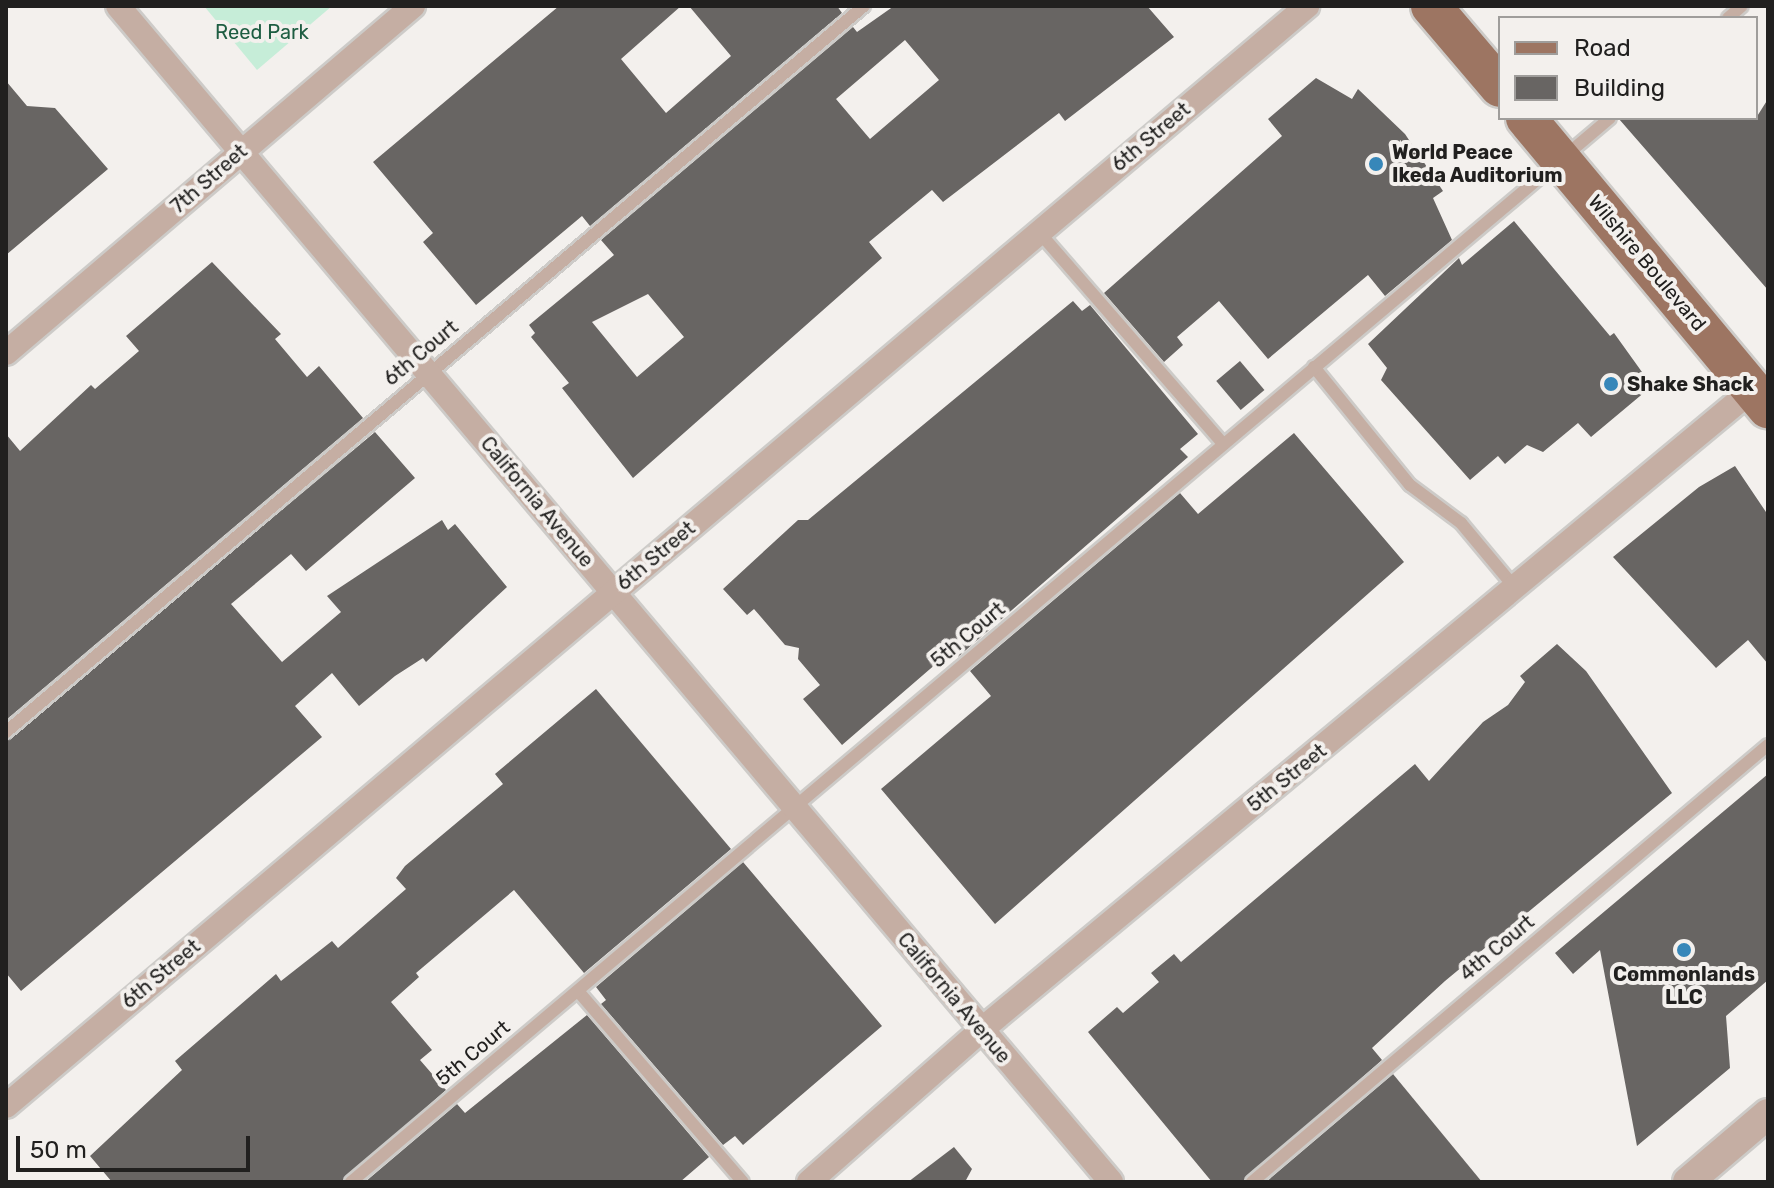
<!DOCTYPE html>
<html>
<head>
<meta charset="utf-8">
<style>
  body { margin:0 }
  #map { position:relative; width:1774px; height:1188px; overflow:hidden; background:#f3f0ed; font-family:Rubik,sans-serif }
  div>[style] { position:absolute }
  .green>* { inset:0; background:#c6edd8 }
  .building>* { inset:0; background:#686563; transform-origin:0 0 }
  .roads { filter:drop-shadow(2px 0 #cdcbc8) drop-shadow(-2px 0 #cdcbc8) drop-shadow(0 2px #cdcbc8) drop-shadow(0 -2px #cdcbc8) }
  .service>* { height:12px; margin:-6px; padding:0 6px; transform-origin:6px; border-radius:6px; background:#c5aea3 }
  .minor>* { height:24px; margin:-12px; padding:0 12px; transform-origin:12px; border-radius:12px; background:#c5aea3 }
  .tertiary>* { height:30px; margin:-15px; padding:0 15px; transform-origin:15px; border-radius:15px; background:#c5aea3 }
  .primary>* { height:40px; margin:-20px; padding:0 20px; transform-origin:20px; border-radius:20px; background:#9d7562 }
  .dots>* { width:22px; height:22px; translate:-50% -50%; box-sizing:border-box; border:4px solid #f3f0ed; border-radius:50% }
  span { translate:-50% -50%; white-space:nowrap; text-align:center; line-height:1.15; -webkit-text-stroke:8px #f3f0ed; paint-order:stroke }
  .park-label { font-size:20px; color:#1e5d42 }
  .street-label { font-size:20px; color:#21201f }
  .poi-label { font-size:20px; color:#21201f; font-weight:700 }
  .left { translate:0 -50%; text-align:left }
  .frame { position:absolute; inset:0; border:8px solid #21201f; pointer-events:none }
  .legend { position:absolute; left:1498px; top:16px; width:260px; height:104px; box-sizing:border-box; background:#f3f0ed; border:2px solid #9f9d9b; margin:0; padding:10px 14px; list-style:none; font-size:24px; color:#21201f }
  .legend li { display:flex; align-items:center; gap:16px; height:40px }
  .legend b { width:40px; border:2px solid #9f9d9b }
  .scale { position:absolute; left:16px; top:1136px; width:234px; height:36px; box-sizing:border-box; border:4px solid #21201f; border-top:0; padding-left:10px; font-size:24px; line-height:28px; white-space:nowrap; color:#21201f; -webkit-text-stroke:6px #f3f0ed; paint-order:stroke }
</style>
</head>
<body>
<div id="map">
  <div class="green">
    <div style="clip-path:polygon(204px 6px,332px 6px,257px 70px)"></div>
  </div>
  <div class="building">
    <div style="clip-path:polygon(559px 6px,681px 6px,621px 59px,666px 113px,731px 56px,689px 6px,837px 6px,842px 13px,590px 226px,582px 216px,476px 305px,423px 242px,433px 233px,373px 162px)"></div>
    <div style="clip-path:polygon(evenodd,894px 6px,1147px 6px,1174px 37px,1065px 121px,1059px 113px,943px 202px,932px 190px,869px 242px,882px 258px,633px 478px,562px 388px,569px 383px,531px 337px,535px 333px,529px 325px,614px 255px,601px 240px,853px 27px,857px 32px,894px 6px,905px 40px,939px 80px,870px 139px,836px 99px,905px 40px,894px 6px,648px 294px,684px 337px,637px 377px,592px 322px,648px 294px)"></div>
    <div style="clip-path:polygon(1316px 78px,1352px 99px,1358px 89px,1405px 134px,1443px 191px,1433px 198px,1452px 240px,1385px 296px,1368px 275px,1268px 359px,1219px 301px,1177px 337px,1183px 345px,1164px 362px,1104px 293px,1282px 136px,1268px 119px)"></div>
    <div style="clip-path:polygon(6px 81px,27px 106px,55px 108px,108px 169px,6px 255px)"></div>
    <div style="clip-path:polygon(1768px 99px,1768px 290px,1619px 119px,1756px 118px)"></div>
    <div style="clip-path:polygon(1514px 221px,1610px 336px,1614px 333px,1652px 386px,1591px 437px,1578px 423px,1543px 452px,1527px 445px,1505px 464px,1498px 456px,1470px 480px,1381px 380px,1387px 368px,1368px 344px,1459px 258px,1462px 265px)"></div>
    <div style="clip-path:polygon(212px 262px,281px 334px,275px 339px,307px 377px,319px 366px,363px 418px,6px 720px,6px 434px,20px 451px,91px 385px,95px 389px,139px 351px,126px 336px)"></div>
    <div style="clip-path:polygon(1073px 301px,1082px 311px,1090px 305px,1198px 434px,1180px 449px,1188px 457px,958px 657px,952px 650px,842px 745px,803px 699px,820px 685px,798px 659px,799px 648px,785px 645px,754px 609px,747px 615px,723px 589px,798px 520px,808px 520px)"></div>
    <div style="left:1240px;top:361px;width:38px;height:31px;rotate:50deg"></div>
    <div style="clip-path:polygon(375px 432px,415px 478px,306px 571px,291px 554px,231px 604px,282px 662px,341px 612px,327px 596px,442px 520px,448px 530px,455px 524px,507px 587px,426px 662px,423px 658px,395px 676px,359px 706px,332px 673px,295px 706px,322px 737px,21px 991px,6px 973px,6px 741px)"></div>
    <div style="clip-path:polygon(1294px 433px,1404px 562px,995px 924px,881px 789px,991px 696px,970px 671px,1180px 493px,1198px 514px)"></div>
    <div style="clip-path:polygon(1735px 466px,1768px 515px,1768px 664px,1748px 640px,1716px 668px,1613px 557px,1699px 487px)"></div>
    <div style="clip-path:polygon(1557px 644px,1586px 671px,1672px 793px,1445px 981px,1372px 1048px,1382px 1060px,1243px 1182px,1212px 1182px,1088px 1032px,1117px 1007px,1123px 1013px,1159px 982px,1151px 973px,1174px 954px,1181px 962px,1415px 764px,1429px 781px,1483px 722px,1508px 705px,1525px 682px,1520px 676px)"></div>
    <div style="clip-path:polygon(596px 689px,731px 849px,584px 973px,514px 890px,416px 973px,419px 977px,391px 1002px,432px 1050px,420px 1060px,446px 1090px,342px 1182px,112px 1182px,90px 1156px,182px 1070px,175px 1061px,276px 974px,281px 981px,332px 941px,338px 948px,406px 889px,396px 878px,405px 866px,503px 784px,495px 774px)"></div>
    <div style="clip-path:polygon(1768px 774px,1768px 980px,1726px 1016px,1730px 1068px,1637px 1146px,1600px 950px,1573px 974px,1555px 953px)"></div>
    <div style="clip-path:polygon(743px 862px,882px 1026px,743px 1145px,735px 1136px,723px 1145px,601px 1004px,606px 1000px,596px 987px)"></div>
    <div style="clip-path:polygon(587px 1015px,709px 1157px,680px 1182px,365px 1182px,457px 1104px,465px 1113px)"></div>
    <div style="clip-path:polygon(1393px 1074px,1482px 1182px,1266px 1182px)"></div>
    <div style="clip-path:polygon(954px 1147px,972px 1169px,965px 1182px,908px 1182px)"></div>
  </div>
  <div class="roads">
    <div class="service">
      <div style="left:1728px;top:18px;width:18px;rotate:-41deg"></div>
      <div style="left:1039px;top:232px;width:281px;rotate:49deg"></div>
      <div style="left:1314px;top:367px;width:152px;rotate:50.9deg"></div>
      <div style="left:1410px;top:485px;width:64px;rotate:36.7deg"></div>
      <div style="left:1461px;top:523px;width:86px;rotate:50.2deg"></div>
      <div style="left:6px;top:732px;width:1124px;rotate:-40.24deg"></div>
      <div style="left:578px;top:991px;width:252px;rotate:49.2deg"></div>
      <div style="left:351px;top:1182px;width:1648px;rotate:-40.2deg"></div>
      <div style="left:1252px;top:1182px;width:676px;rotate:-40.26deg"></div>
    </div>
    <div class="minor">
      <div style="left:118px;top:6px;width:1539px;rotate:49.82deg"></div>
      <div style="left:6px;top:353px;width:535px;rotate:-40.45deg"></div>
      <div style="left:6px;top:1106px;width:1704px;rotate:-40.21deg"></div>
      <div style="left:809px;top:1182px;width:228px;rotate:-41.4deg"></div>
      <div style="left:980px;top:1031px;width:1003px;rotate:-39.7deg"></div>
    </div>
    <div class="tertiary">
      <div style="left:1688px;top:1182px;width:105px;rotate:-40.4deg"></div>
    </div>
    <div class="primary">
      <div style="left:1431px;top:6px;width:106px;rotate:49.6deg"></div>
      <div style="left:1526px;top:118px;width:378px;rotate:50.2deg"></div>
    </div>
  </div>
  <div class="dots">
    <div style="left:1376px;top:164px;background:#3787b9"></div>
    <div style="left:1611px;top:384px;background:#3787b9"></div>
    <div style="left:1684px;top:950px;background:#3787b9"></div>
  </div>
  <div class="park-label">
    <span style="left:262px;top:32px">Reed Park</span>
  </div>
  <div class="street-label">
    <span style="left:1151px;top:137px;rotate:-40deg">6th Street</span>
    <span style="left:209px;top:179px;rotate:-41deg">7th Street</span>
    <span style="left:1647px;top:263px;rotate:50deg">Wilshire Boulevard</span>
    <span style="left:421px;top:353px;rotate:-40deg">6th Court</span>
    <span style="left:537px;top:502px;rotate:50deg">California Avenue</span>
    <span style="left:656px;top:556px;rotate:-40deg">6th Street</span>
    <span style="left:968px;top:635px;rotate:-40deg">5th Court</span>
    <span style="left:1287px;top:778px;rotate:-39deg">5th Street</span>
    <span style="left:1497px;top:948px;rotate:-40deg">4th Court</span>
    <span style="left:161px;top:974px;rotate:-40deg">6th Street</span>
    <span style="left:954px;top:998px;rotate:50deg">California Avenue</span>
    <span style="left:473px;top:1053px;rotate:-40deg">5th Court</span>
  </div>
  <div class="poi-label">
    <span class="left" style="left:1392px;top:164px">World Peace<br>Ikeda Auditorium</span>
    <span class="left" style="left:1627px;top:384px">Shake Shack</span>
    <span style="left:1684px;top:986px">Commonlands<br>LLC</span>
  </div>
  <div class="frame"></div>
  <ul class="legend">
  <li><b style="height:10px;background:#9d7562"></b>Road</li>
  <li><b style="height:22px;background:#686563"></b>Building</li>
  </ul>
  <div class="scale">50 m</div>
</div>
</body>
</html>
